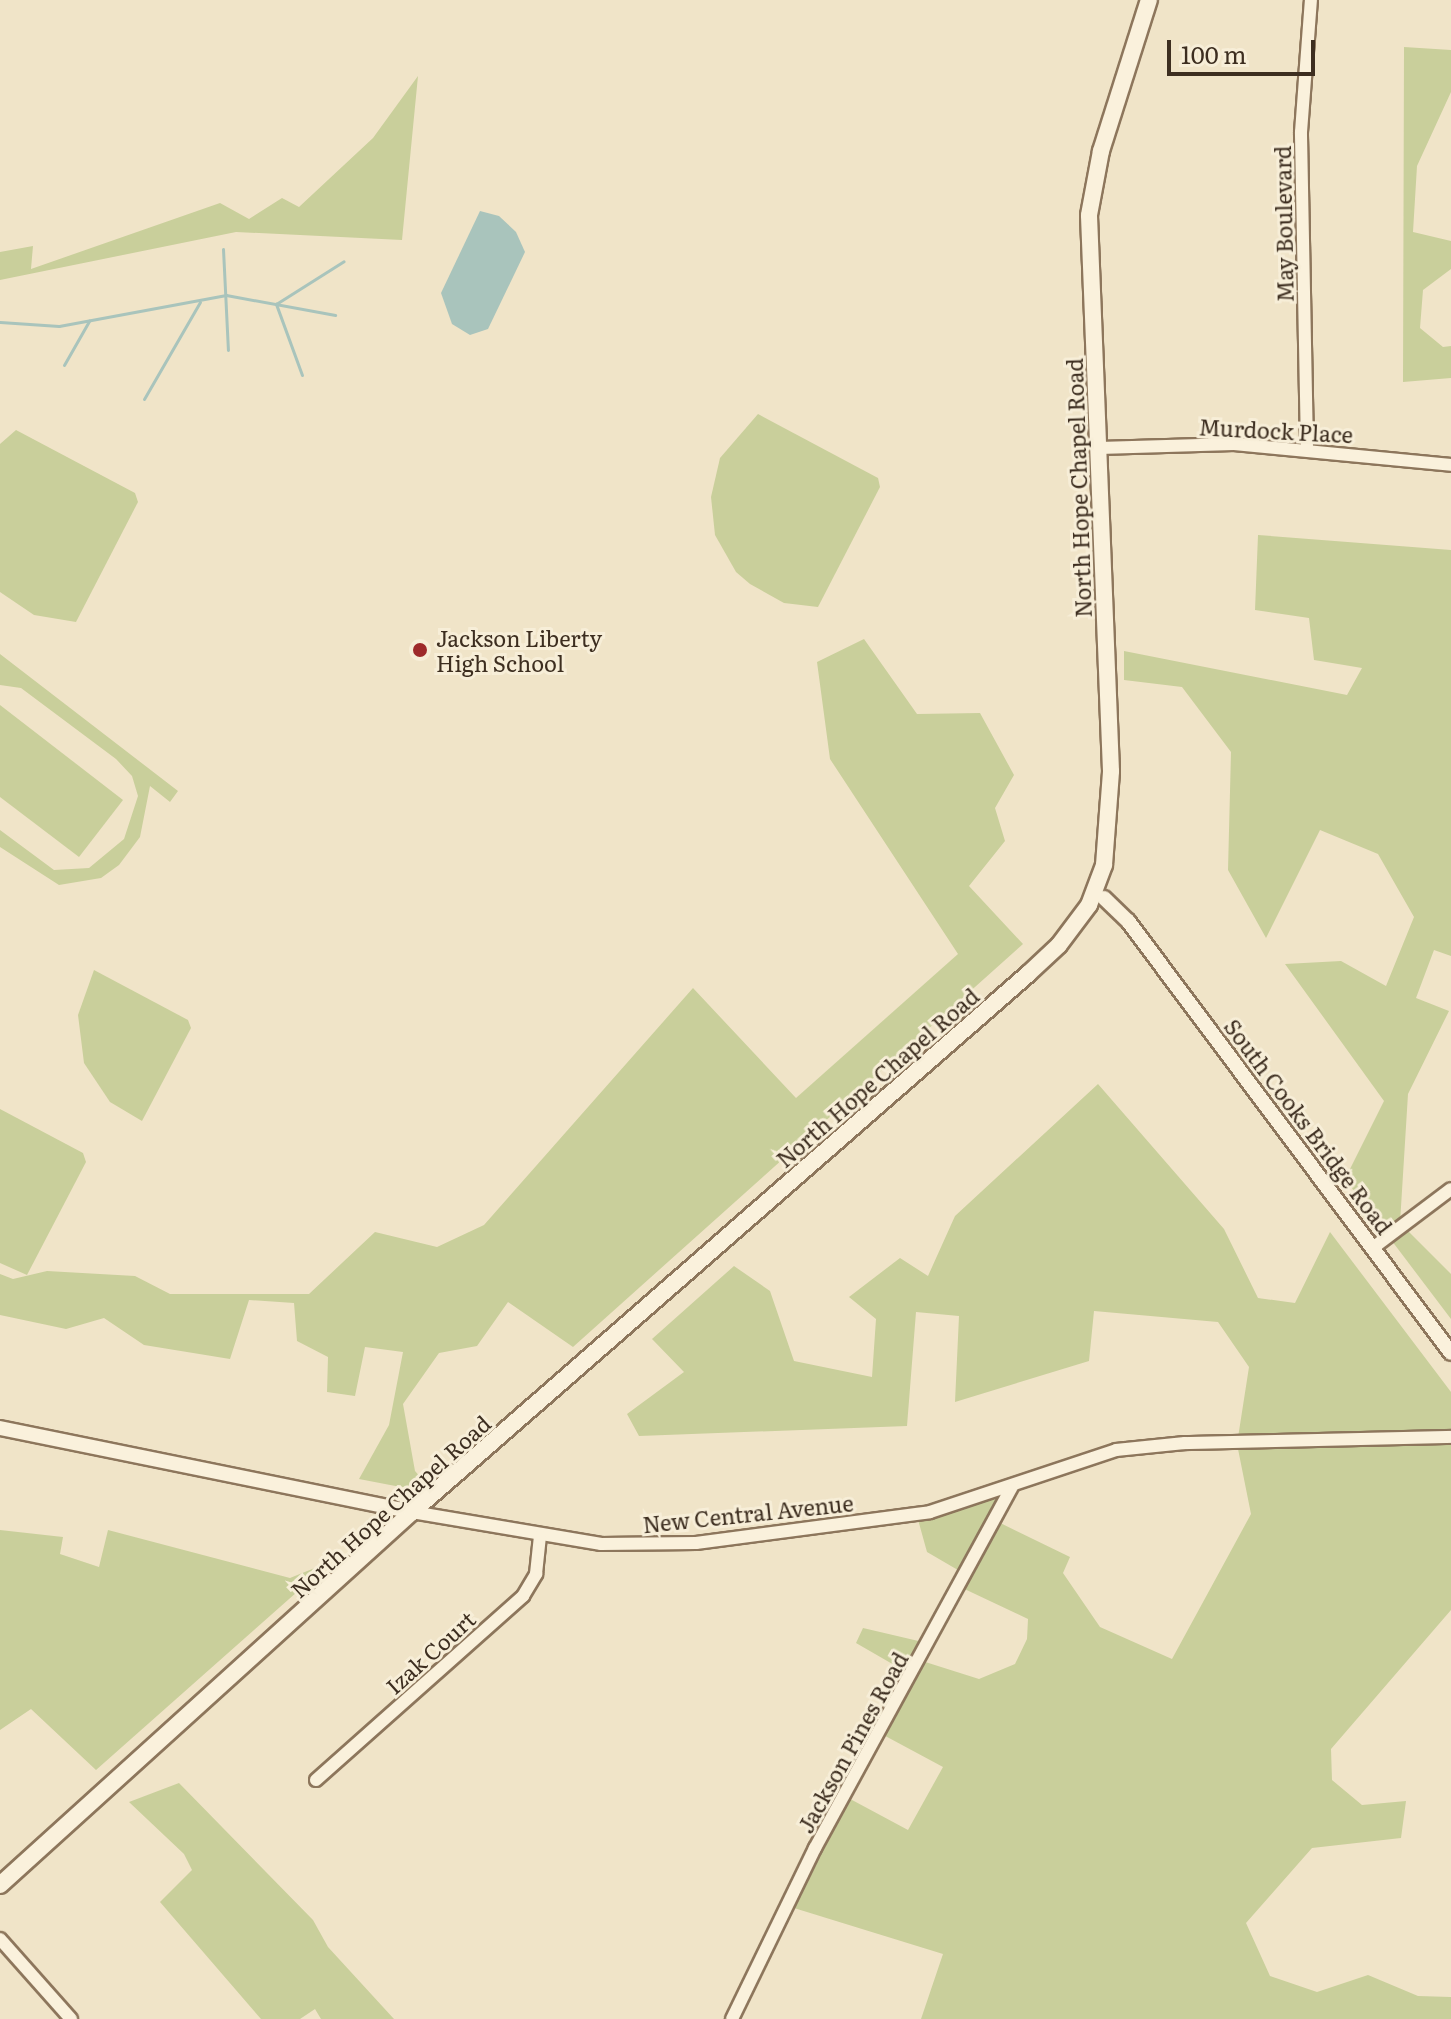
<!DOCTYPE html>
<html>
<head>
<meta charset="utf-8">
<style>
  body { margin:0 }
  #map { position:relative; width:1451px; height:2019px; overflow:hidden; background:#f0e4c8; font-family:Literata,serif }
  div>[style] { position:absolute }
  .green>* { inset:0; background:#c9cf9b }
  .water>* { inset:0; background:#a9c4bc }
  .stream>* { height:3px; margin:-1.5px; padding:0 1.5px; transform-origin:1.5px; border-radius:1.5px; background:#a9c4bc }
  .roads { filter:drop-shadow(2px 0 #8d765c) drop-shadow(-2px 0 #8d765c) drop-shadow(0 2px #8d765c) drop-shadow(0 -2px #8d765c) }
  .minor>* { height:12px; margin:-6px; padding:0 6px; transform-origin:6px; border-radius:6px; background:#faf1dc }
  .tertiary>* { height:14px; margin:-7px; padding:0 7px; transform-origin:7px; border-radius:7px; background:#faf1dc }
  .secondary>* { height:16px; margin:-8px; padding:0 8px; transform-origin:8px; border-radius:8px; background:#faf1dc }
  .dots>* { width:22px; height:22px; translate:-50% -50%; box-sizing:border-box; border:4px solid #f7eed8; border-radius:50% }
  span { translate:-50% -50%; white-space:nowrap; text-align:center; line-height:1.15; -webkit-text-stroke:6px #f7eed8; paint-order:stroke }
  .street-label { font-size:22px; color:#3d2e20 }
  .poi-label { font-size:22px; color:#3d2e20 }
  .left { translate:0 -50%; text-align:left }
  .scale { position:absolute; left:1167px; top:40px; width:148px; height:36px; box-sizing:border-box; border:4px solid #3d2e20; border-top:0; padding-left:10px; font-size:24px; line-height:28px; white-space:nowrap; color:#3d2e20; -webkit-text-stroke:6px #f7eed8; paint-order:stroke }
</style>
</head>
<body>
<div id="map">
  <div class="green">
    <div style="clip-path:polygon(1404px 47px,1451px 50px,1451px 92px,1417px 166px,1413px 232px,1451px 241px,1451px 269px,1423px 290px,1420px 328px,1443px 347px,1451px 346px,1451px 378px,1403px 382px)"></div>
    <div style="clip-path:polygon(418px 76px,402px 240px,236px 232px,0 280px,0 252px,33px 246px,31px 269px,220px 203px,249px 219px,282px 198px,299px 207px,373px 138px)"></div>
    <div style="clip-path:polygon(758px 414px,878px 478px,880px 487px,818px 607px,784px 603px,750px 584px,736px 572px,715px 535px,711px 497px,720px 458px)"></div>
    <div style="clip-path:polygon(16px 430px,135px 493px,138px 502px,76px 622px,34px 615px,0 592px,0 444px)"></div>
    <div style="clip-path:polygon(1258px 535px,1451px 550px,1451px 956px,1434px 950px,1416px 998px,1449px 1011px,1408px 1094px,1400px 1223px,1451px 1274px,1451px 1319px,1345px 1179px,1384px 1101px,1285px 964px,1341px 961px,1386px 986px,1414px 917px,1378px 854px,1320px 830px,1266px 938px,1228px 870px,1231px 752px,1182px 687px,1124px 680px,1124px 651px,1347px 695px,1362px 668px,1314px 660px,1309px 618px,1255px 610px)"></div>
    <div style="clip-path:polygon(864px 639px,917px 714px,980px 713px,1014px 775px,995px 808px,1005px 841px,969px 886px,1023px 944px,573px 1347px,508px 1302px,477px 1346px,439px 1353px,403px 1404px,415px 1471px,422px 1479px,411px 1489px,359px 1479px,389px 1425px,403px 1352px,365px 1347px,355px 1396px,327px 1392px,328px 1357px,297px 1341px,294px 1303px,249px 1300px,230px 1359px,144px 1345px,104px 1318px,66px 1329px,0 1315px,0 1274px,13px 1279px,47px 1271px,135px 1276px,170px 1294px,309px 1294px,375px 1232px,437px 1247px,484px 1225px,693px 988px,796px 1098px,958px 954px,830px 759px,817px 662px)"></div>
    <div style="clip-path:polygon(0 654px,178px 791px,170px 802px,150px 786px,140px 837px,119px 865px,101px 878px,59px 885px,0 847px,0 830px,54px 870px,89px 868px,124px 839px,138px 796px,132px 776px,116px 759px,21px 688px,0 685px)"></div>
    <div style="clip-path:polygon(0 705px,123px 800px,79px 857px,0 797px)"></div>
    <div style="clip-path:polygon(94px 970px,188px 1020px,191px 1028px,142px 1121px,110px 1102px,84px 1063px,78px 1015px)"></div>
    <div style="clip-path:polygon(1098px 1084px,1224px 1229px,1258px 1298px,1295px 1303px,1330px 1232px,1451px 1392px,1451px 1610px,1331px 1749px,1332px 1780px,1362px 1805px,1406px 1801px,1401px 1838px,1312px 1848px,1246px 1923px,1270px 1976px,1317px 1992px,1368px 1975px,1418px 1996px,1451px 1997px,1451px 2019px,921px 2019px,943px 1954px,781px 1904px,839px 1793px,908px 1830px,943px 1767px,876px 1731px,908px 1673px,856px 1643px,863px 1628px,927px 1643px,919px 1660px,979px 1679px,1015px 1664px,1027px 1639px,1028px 1619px,956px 1585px,963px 1573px,927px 1552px,917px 1516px,1008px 1487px,990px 1518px,1070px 1557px,1063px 1573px,1100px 1627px,1172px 1659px,1251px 1514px,1237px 1444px,1249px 1367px,1218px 1322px,1094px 1311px,1089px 1361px,955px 1402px,959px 1316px,916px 1312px,907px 1426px,639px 1436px,627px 1414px,684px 1372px,652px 1339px,734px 1266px,770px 1291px,794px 1361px,872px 1377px,876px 1319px,849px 1297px,900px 1258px,928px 1276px,955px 1216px)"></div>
    <div style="clip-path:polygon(0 1109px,83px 1153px,86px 1162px,27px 1275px,0 1263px)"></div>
    <div style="clip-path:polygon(0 1530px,63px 1537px,60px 1554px,99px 1567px,108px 1530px,290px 1578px,332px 1561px,96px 1770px,31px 1709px,0 1730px)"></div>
    <div style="clip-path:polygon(179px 1783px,313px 1920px,328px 1947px,394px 2019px,321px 2019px,315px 2009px,300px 2019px,261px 2019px,160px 1902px,192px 1870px,184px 1854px,129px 1802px)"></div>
  </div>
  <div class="water">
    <div style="clip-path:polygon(480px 211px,499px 216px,516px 232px,525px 252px,488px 329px,470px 335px,452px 324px,441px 293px)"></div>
  </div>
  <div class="stream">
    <div style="left:223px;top:249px;width:101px;rotate:87.2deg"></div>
    <div style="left:0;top:322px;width:59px;rotate:3.9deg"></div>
    <div style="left:59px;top:326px;width:170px;rotate:-10.5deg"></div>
    <div style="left:226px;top:295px;width:111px;rotate:10.4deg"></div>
    <div style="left:64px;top:365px;width:51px;rotate:-60.4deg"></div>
    <div style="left:302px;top:375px;width:76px;rotate:-110.1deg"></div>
    <div style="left:276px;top:304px;width:80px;rotate:-32.3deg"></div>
    <div style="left:144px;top:399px;width:112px;rotate:-60deg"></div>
  </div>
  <div class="roads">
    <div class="minor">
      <div style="left:1099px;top:448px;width:135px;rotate:-1.7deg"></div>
      <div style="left:1234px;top:444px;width:218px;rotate:5.5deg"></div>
      <div style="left:1307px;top:448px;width:316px;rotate:-91.1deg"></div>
      <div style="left:1301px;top:132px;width:132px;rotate:-85.7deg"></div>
      <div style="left:1374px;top:1247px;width:96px;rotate:-37deg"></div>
      <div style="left:412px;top:1512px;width:192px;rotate:9.6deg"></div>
      <div style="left:601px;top:1544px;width:95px;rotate:-0.6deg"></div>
      <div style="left:696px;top:1543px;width:236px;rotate:-7.5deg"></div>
      <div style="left:930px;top:1512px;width:196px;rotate:-18.4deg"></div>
      <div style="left:1116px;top:1450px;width:69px;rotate:-5.8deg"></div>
      <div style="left:1185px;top:1443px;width:266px;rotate:-1.3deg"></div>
      <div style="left:316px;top:1780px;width:277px;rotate:-41.6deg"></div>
      <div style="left:523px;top:1596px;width:26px;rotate:-59deg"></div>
      <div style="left:536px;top:1574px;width:38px;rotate:-84deg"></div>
      <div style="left:0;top:1939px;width:107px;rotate:48.4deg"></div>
      <div style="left:732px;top:2019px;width:190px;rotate:-64.1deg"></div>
      <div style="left:815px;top:1848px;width:411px;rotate:-61.4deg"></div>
    </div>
    <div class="tertiary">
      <div style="left:1104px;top:898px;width:33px;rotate:44deg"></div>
      <div style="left:1128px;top:921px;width:539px;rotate:53.22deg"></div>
      <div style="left:0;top:1428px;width:420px;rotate:11.5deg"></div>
    </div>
    <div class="secondary">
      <div style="left:0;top:1885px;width:556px;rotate:-42.16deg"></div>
      <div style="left:412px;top:1512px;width:818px;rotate:-41.13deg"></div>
      <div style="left:1028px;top:974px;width:42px;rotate:-43.1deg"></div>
      <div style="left:1059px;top:945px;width:50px;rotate:-53.1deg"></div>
      <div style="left:1089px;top:905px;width:43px;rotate:-69.4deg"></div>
      <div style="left:1104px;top:865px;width:94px;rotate:-85.7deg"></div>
      <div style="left:1111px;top:771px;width:556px;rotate:-92.27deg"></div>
      <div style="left:1089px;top:215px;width:65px;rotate:-79.4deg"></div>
      <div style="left:1101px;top:151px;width:158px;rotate:-72.4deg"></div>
    </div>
  </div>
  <div class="dots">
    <div style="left:420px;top:650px;background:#9e2a2b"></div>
  </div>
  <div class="street-label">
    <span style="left:1283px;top:224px;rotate:-91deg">May Boulevard</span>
    <span style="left:1276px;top:430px;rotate:3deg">Murdock Place</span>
    <span style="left:1078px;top:488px;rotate:-92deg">North Hope Chapel Road</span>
    <span style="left:877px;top:1077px;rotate:-41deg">North Hope Chapel Road</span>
    <span style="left:1309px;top:1126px;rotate:53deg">South Cooks Bridge Road</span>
    <span style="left:390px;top:1506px;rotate:-42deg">North Hope Chapel Road</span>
    <span style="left:748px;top:1513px;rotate:-6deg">New Central Avenue</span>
    <span style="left:430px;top:1652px;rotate:-42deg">Izak Court</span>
    <span style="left:852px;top:1742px;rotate:-61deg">Jackson Pines Road</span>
  </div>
  <div class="poi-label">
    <span class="left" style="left:436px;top:650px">Jackson Liberty<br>High School</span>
  </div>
  <div class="scale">100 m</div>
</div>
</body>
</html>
